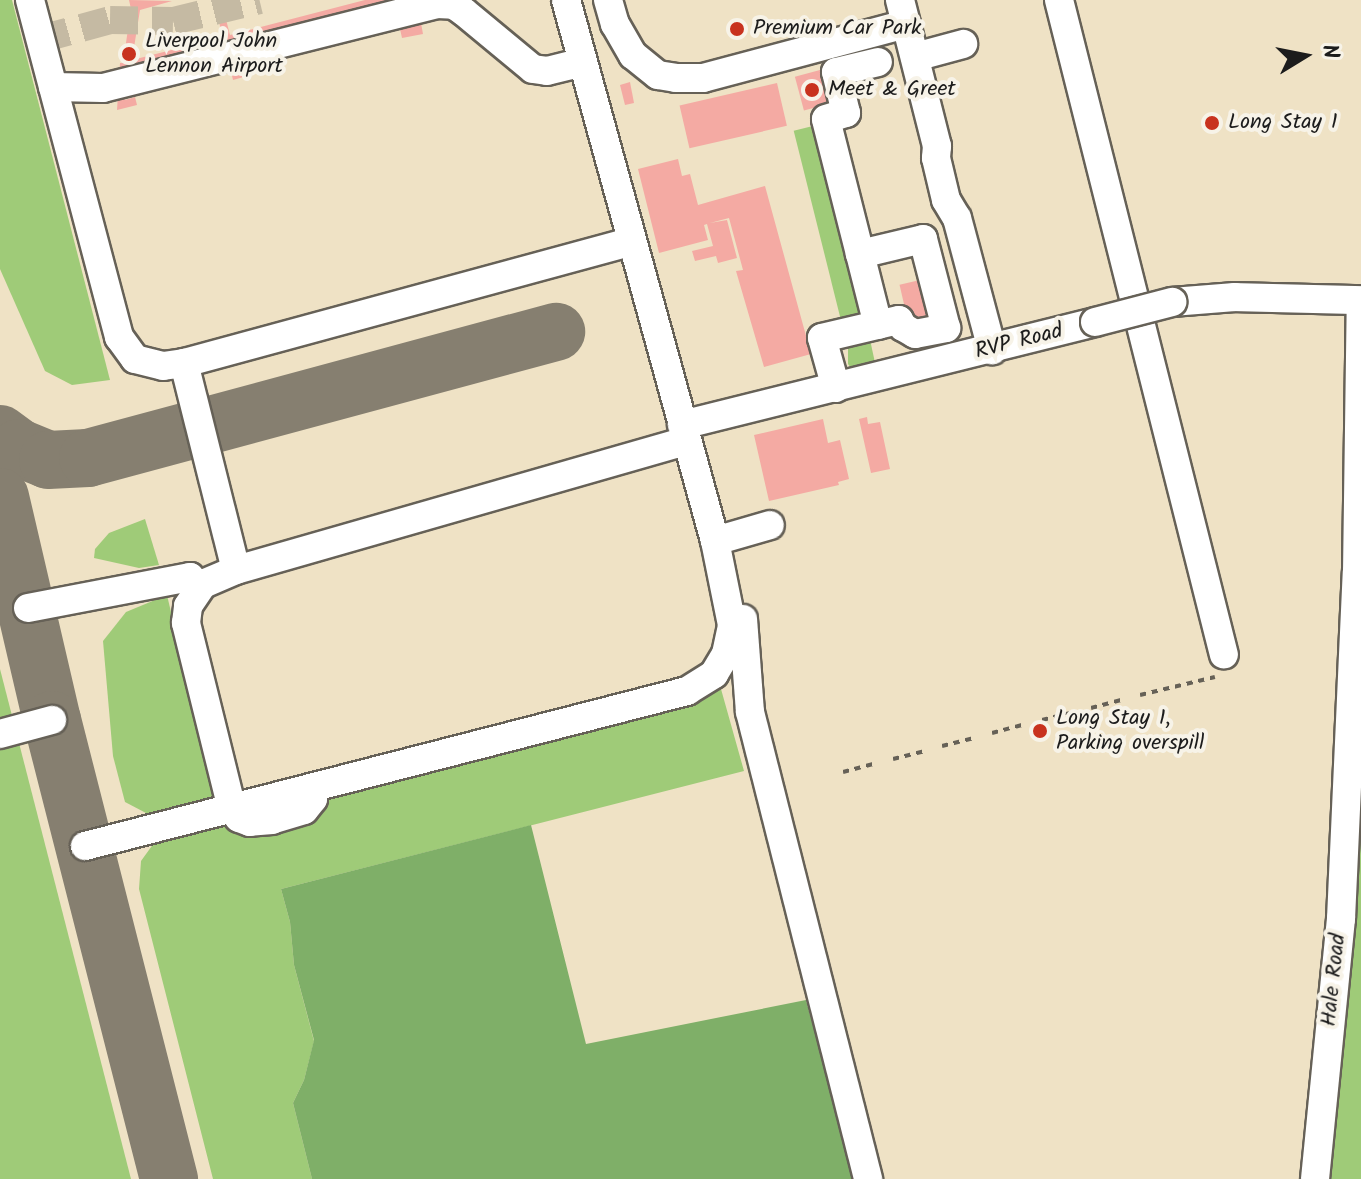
<!DOCTYPE html>
<html>
<head>
<meta charset="utf-8">
<style>
  body { margin:0 }
  #map { position:relative; width:1361px; height:1179px; overflow:hidden; background:#efe2c5; font-family:Kalam,sans-serif }
  div>[style] { position:absolute }
  .green>* { inset:0; background:#9fcb78; transform-origin:0 0 }
  .forest>* { inset:0; background:#7faf68 }
  .taxiway>* { height:58px; margin:-29px; padding:0 29px; transform-origin:29px; border-radius:29px; background:#867f70 }
  .building>* { inset:0; background:#f4aaa3; transform-origin:0 0 }
  .minor-tunnel>* { height:28px; margin-top:-14px; transform-origin:0; background:repeating-linear-gradient(90deg,#c5baa3 0 28px,transparent 0 42px) }
  .path>* { height:4px; margin-top:-2px; transform-origin:0; background:repeating-linear-gradient(90deg,#666157 0 6px,transparent 0 12px) }
  .roads { filter:drop-shadow(2px 0 #666157) drop-shadow(-2px 0 #666157) drop-shadow(0 2px #666157) drop-shadow(0 -2px #666157) }
  .minor>* { height:28px; margin:-14px; padding:0 14px; transform-origin:14px; border-radius:14px; background:#fff }
  .bridges { filter:drop-shadow(2px 0 #666157) drop-shadow(-2px 0 #666157) drop-shadow(0 2px #666157) drop-shadow(0 -2px #666157) }
  .minor-bridge>* { height:28px; margin:-14px; padding:0 14px; transform-origin:14px; border-radius:14px; background:#fff }
  .dots>* { width:22px; height:22px; translate:-50% -50%; box-sizing:border-box; border:4px solid #f7f3e8; border-radius:50% }
  span { translate:-50% -50%; white-space:nowrap; text-align:center; line-height:1.15; -webkit-text-stroke:8px #f7f3e8; paint-order:stroke }
  .poi-label { font-size:22px; color:#1c1c1c }
  .left { translate:0 -50%; text-align:left }
  .street-label { font-size:22px; color:#1c1c1c }
  .north { position:absolute; left:1265px; top:16px; width:80px; height:80px; -webkit-text-stroke:6px #f7f3e8; paint-order:stroke; rotate:80deg; font-size:22px; font-weight:700; line-height:32px; text-align:center; color:#1c1c1c }
  .north::after { content:''; display:block; margin:auto; width:28px; height:36px; background:#1c1c1c; clip-path:polygon(50% 0,100% 100%,50% 72%,0 100%) }
</style>
</head>
<body>
<div id="map">
  <div class="green">
    <div style="clip-path:polygon(0 0,12px 0,110px 380px,72px 385px,45px 371px,0 269px)"></div>
    <div style="left:817px;top:125px;width:195px;height:24px;rotate:76deg"></div>
    <div style="clip-path:polygon(869px 335px,877px 372px,857px 376px,848px 364px,848px 341px)"></div>
    <div style="clip-path:polygon(145px 519px,159px 565px,139px 568px,94px 558px,95px 549px,109px 533px)"></div>
    <div style="clip-path:polygon(167px 595px,215px 800px,163px 814px,146px 813px,125px 802px,113px 756px,103px 641px,126px 612px)"></div>
    <div style="clip-path:polygon(1361px 643px,1361px 1179px,1326px 1179px)"></div>
    <div style="clip-path:polygon(0 669px,131px 1179px,0 1179px)"></div>
    <div style="clip-path:polygon(721px 689px,744px 771px,281px 889px,290px 922px,294px 965px,314px 1041px,304px 1080px,293px 1103px,312px 1179px,213px 1179px,139px 889px,141px 861px,154px 843px,163px 837px)"></div>
  </div>
  <div class="forest">
    <div style="clip-path:polygon(531px 825px,586px 1044px,806px 1000px,854px 1179px,312px 1179px,293px 1103px,304px 1080px,314px 1040px,294px 965px,290px 922px,281px 889px)"></div>
  </div>
  <div class="taxiway">
    <div style="left:0;top:434px;width:24px;rotate:36deg"></div>
    <div style="left:19px;top:448px;width:31px;rotate:22deg"></div>
    <div style="left:48px;top:460px;width:40px;rotate:-2.9deg"></div>
    <div style="left:88px;top:458px;width:485px;rotate:-15.1deg"></div>
    <div style="left:0;top:497px;width:229px;rotate:76.9deg"></div>
    <div style="left:52px;top:720px;width:474px;rotate:75.7deg"></div>
  </div>
  <div class="building">
    <div style="clip-path:polygon(129px 0,172px 1px,140px 10px,132px 60px,223px 37px,213px 0,221px 0,230px 35px,365px 0,414px 0,408px 26px,421px 23px,423px 34px,402px 38px,400px 29px,385px 9px,233px 48px,238px 70px,253px 67px,254px 74px,233px 80px,226px 50px,129px 75px,125px 100px,135px 97px,137px 105px,117px 110px,120px 63px,123px 63px,131px 9px)"></div>
    <div style="left:820px;top:70px;width:35px;height:26px;rotate:75deg"></div>
    <div style="clip-path:polygon(630px 82px,634px 103px,625px 105px,620px 85px)"></div>
    <div style="left:777px;top:83px;width:44px;height:100px;rotate:77deg"></div>
    <div style="clip-path:polygon(678px 159px,682px 176px,690px 174px,698px 205px,765px 186px,811px 354px,764px 367px,736px 271px,743px 270px,729px 218px,710px 223px,727px 220px,737px 258px,718px 263px,716px 256px,695px 261px,692px 251px,713px 246px,707px 224px,704px 225px,708px 240px,659px 253px,638px 169px)"></div>
    <div style="left:920px;top:280px;width:40px;height:21px;rotate:77deg"></div>
    <div style="clip-path:polygon(867px 417px,868px 424px,880px 422px,890px 469px,871px 473px,859px 419px)"></div>
    <div style="clip-path:polygon(823px 419px,828px 443px,840px 440px,849px 479px,838px 482px,839px 485px,769px 501px,754px 435px)"></div>
  </div>
  <div class="minor-tunnel">
    <div style="left:41px;top:39px;width:72px;rotate:-15.4deg"></div>
    <div style="left:110px;top:20px;width:63px;rotate:0.9deg"></div>
    <div style="left:173px;top:21px;width:89px;rotate:-13.6deg"></div>
  </div>
  <div class="path">
    <div style="left:1140px;top:695px;width:77px;rotate:-13.5deg"></div>
    <div style="left:1091px;top:708px;width:31px;rotate:-15deg"></div>
    <div style="left:1042px;top:720px;width:30px;rotate:-14deg"></div>
    <div style="left:992px;top:733px;width:31px;rotate:-15deg"></div>
    <div style="left:942px;top:746px;width:34px;rotate:-14deg"></div>
    <div style="left:893px;top:759px;width:32px;rotate:-14deg"></div>
    <div style="left:843px;top:772px;width:34px;rotate:-15deg"></div>
  </div>
  <div class="roads">
    <div class="minor">
      <div style="left:30px;top:0;width:349px;rotate:75.2deg"></div>
      <div style="left:119px;top:337px;width:27px;rotate:54deg"></div>
      <div style="left:135px;top:359px;width:29px;rotate:14deg"></div>
      <div style="left:163px;top:366px;width:21px;rotate:-8deg"></div>
      <div style="left:184px;top:363px;width:464px;rotate:-15.2deg"></div>
      <div style="left:608px;top:0;width:25px;rotate:74deg"></div>
      <div style="left:615px;top:24px;width:36px;rotate:60deg"></div>
      <div style="left:633px;top:55px;width:32px;rotate:39deg"></div>
      <div style="left:658px;top:75px;width:18px;rotate:9deg"></div>
      <div style="left:676px;top:78px;width:27px"></div>
      <div style="left:703px;top:78px;width:210px;rotate:-14.9deg"></div>
      <div style="left:900px;top:0;width:151px;rotate:75.8deg"></div>
      <div style="left:937px;top:146px;width:12px;rotate:95deg"></div>
      <div style="left:936px;top:158px;width:43px;rotate:76.6deg"></div>
      <div style="left:946px;top:200px;width:21px;rotate:59deg"></div>
      <div style="left:957px;top:218px;width:137px;rotate:75.1deg"></div>
      <div style="left:1059px;top:0;width:675px;rotate:75.86deg"></div>
      <div style="left:915px;top:57px;width:50px;rotate:-15.2deg"></div>
      <div style="left:53px;top:87px;width:50px;rotate:1.1deg"></div>
      <div style="left:103px;top:88px;width:344px;rotate:-14.1deg"></div>
      <div style="left:437px;top:4px;width:17px;rotate:3deg"></div>
      <div style="left:454px;top:5px;width:12px;rotate:35deg"></div>
      <div style="left:464px;top:12px;width:89px;rotate:39.6deg"></div>
      <div style="left:533px;top:69px;width:14px;rotate:8deg"></div>
      <div style="left:547px;top:71px;width:37px;rotate:-14deg"></div>
      <div style="left:1172px;top:302px;width:63px;rotate:-4.5deg"></div>
      <div style="left:1235px;top:297px;width:126px;rotate:1.4deg"></div>
      <div style="left:878px;top:325px;width:212px;rotate:-104.2deg"></div>
      <div style="left:826px;top:119px;width:21px;rotate:-17deg"></div>
      <div style="left:846px;top:113px;width:42px;rotate:-103.7deg"></div>
      <div style="left:836px;top:72px;width:43px;rotate:-13.4deg"></div>
      <div style="left:184px;top:363px;width:213px;rotate:75.9deg"></div>
      <div style="left:836px;top:388px;width:52px;rotate:-105.6deg"></div>
      <div style="left:822px;top:338px;width:79px;rotate:-13.2deg"></div>
      <div style="left:899px;top:320px;width:8px;rotate:60deg"></div>
      <div style="left:903px;top:327px;width:14px;rotate:30deg"></div>
      <div style="left:915px;top:334px;width:32px;rotate:-11deg"></div>
      <div style="left:946px;top:328px;width:92px;rotate:-104.5deg"></div>
      <div style="left:923px;top:239px;width:65px;rotate:166.6deg"></div>
      <div style="left:682px;top:425px;width:426px;rotate:-14deg"></div>
      <div style="left:715px;top:541px;width:57px;rotate:-16.2deg"></div>
      <div style="left:28px;top:608px;width:165px;rotate:-10.8deg"></div>
      <div style="left:190px;top:577px;width:14px;rotate:51deg"></div>
      <div style="left:743px;top:619px;width:93px;rotate:85.7deg"></div>
      <div style="left:750px;top:712px;width:482px;rotate:75.8deg"></div>
      <div style="left:0;top:734px;width:54px;rotate:-15.1deg"></div>
      <div style="left:312px;top:793px;width:6px;rotate:81deg"></div>
      <div style="left:313px;top:799px;width:14px;rotate:129deg"></div>
      <div style="left:304px;top:810px;width:34px;rotate:163deg"></div>
      <div style="left:272px;top:820px;width:22px;rotate:175deg"></div>
      <div style="left:250px;top:822px;width:12px;rotate:-160deg"></div>
      <div style="left:239px;top:818px;width:11px;rotate:-128deg"></div>
      <div style="left:232px;top:809px;width:192px;rotate:-103.9deg"></div>
      <div style="left:186px;top:623px;width:17px;rotate:-83deg"></div>
      <div style="left:188px;top:606px;width:27px;rotate:-56deg"></div>
      <div style="left:203px;top:584px;width:36px;rotate:-23deg"></div>
      <div style="left:236px;top:570px;width:469px;rotate:-16deg"></div>
      <div style="left:85px;top:846px;width:622px;rotate:-14.44deg"></div>
      <div style="left:687px;top:691px;width:32px;rotate:-32deg"></div>
      <div style="left:714px;top:674px;width:23px;rotate:-59deg"></div>
      <div style="left:726px;top:654px;width:30px;rotate:-78deg"></div>
      <div style="left:732px;top:625px;width:86px;rotate:-101.4deg"></div>
      <div style="left:715px;top:541px;width:561px;rotate:-105.4deg"></div>
      <div style="left:1315px;top:1179px;width:261px;rotate:-84.3deg"></div>
      <div style="left:1341px;top:919px;width:347px;rotate:-87.4deg"></div>
      <div style="left:1357px;top:572px;width:271px;rotate:-89.2deg"></div>
    </div>
  </div>
  <div class="bridges">
    <div class="minor-bridge">
      <div style="left:1095px;top:322px;width:80px;rotate:-14.6deg"></div>
    </div>
  </div>
  <div class="dots">
    <div style="left:737px;top:29px;background:#c8321e"></div>
    <div style="left:129px;top:54px;background:#c8321e"></div>
    <div style="left:812px;top:90px;background:#c8321e"></div>
    <div style="left:1212px;top:123px;background:#c8321e"></div>
    <div style="left:1040px;top:731px;background:#c8321e"></div>
  </div>
  <div class="poi-label">
    <span class="left" style="left:753px;top:29px">Premium Car Park</span>
    <span class="left" style="left:145px;top:54px">Liverpool John<br>Lennon Airport</span>
    <span class="left" style="left:828px;top:90px">Meet &amp; Greet</span>
    <span class="left" style="left:1228px;top:123px">Long Stay 1</span>
    <span class="left" style="left:1056px;top:731px">Long Stay 1,<br>Parking overspill</span>
  </div>
  <div class="street-label">
    <span style="left:1019px;top:342px;rotate:-14deg">RVP Road</span>
    <span style="left:1334px;top:980px;rotate:-84deg">Hale Road</span>
  </div>
  <div class="north">N</div>
</div>
</body>
</html>
